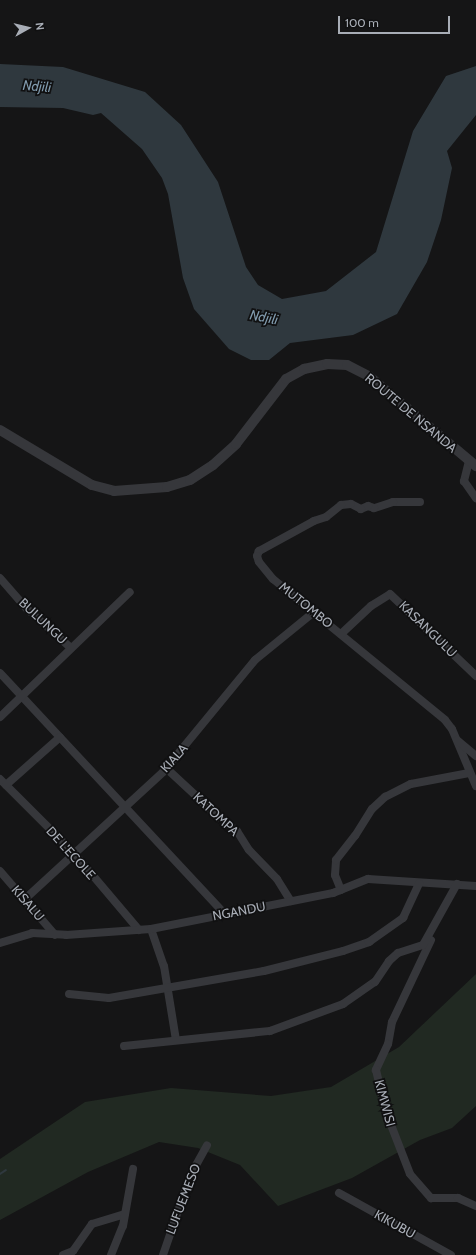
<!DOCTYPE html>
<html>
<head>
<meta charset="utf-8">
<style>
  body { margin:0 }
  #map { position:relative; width:476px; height:1255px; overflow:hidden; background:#151516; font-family:Cabin,sans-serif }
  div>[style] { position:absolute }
  .green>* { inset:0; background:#212922 }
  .water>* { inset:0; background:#2f383e }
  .stream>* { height:2px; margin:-1px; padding:0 1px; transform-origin:1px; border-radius:1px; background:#2f383e }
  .minor>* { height:8px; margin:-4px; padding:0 4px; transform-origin:4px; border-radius:4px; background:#36373b }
  .tertiary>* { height:10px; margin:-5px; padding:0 5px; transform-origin:5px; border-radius:5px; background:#36373b }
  span { translate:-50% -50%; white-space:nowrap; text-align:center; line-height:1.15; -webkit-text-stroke:3.5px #101011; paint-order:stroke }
  .street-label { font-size:13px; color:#a8adb6 }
  .water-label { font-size:14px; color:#819bae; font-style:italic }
  .north { position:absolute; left:8px; top:8px; width:40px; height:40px; -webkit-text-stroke:3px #101011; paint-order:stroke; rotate:82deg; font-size:11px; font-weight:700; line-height:16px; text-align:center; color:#a8adb6 }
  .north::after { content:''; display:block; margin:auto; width:14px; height:18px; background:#a8adb6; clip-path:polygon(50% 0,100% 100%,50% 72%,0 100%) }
  .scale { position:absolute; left:338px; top:16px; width:112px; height:18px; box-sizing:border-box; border:2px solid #a8adb6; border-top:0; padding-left:5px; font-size:12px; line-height:14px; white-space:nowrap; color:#a8adb6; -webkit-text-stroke:3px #101011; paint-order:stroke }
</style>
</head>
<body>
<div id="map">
  <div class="green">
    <div style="clip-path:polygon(476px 974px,476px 1106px,452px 1128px,420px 1140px,352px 1178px,278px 1206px,240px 1165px,198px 1148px,159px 1142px,88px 1172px,0 1220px,0 1159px,85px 1102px,171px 1088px,271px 1096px,331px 1087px,399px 1047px)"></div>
  </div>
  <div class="water">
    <div style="clip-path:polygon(0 64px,63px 67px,145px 92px,181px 125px,218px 182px,246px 267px,258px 285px,282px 299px,326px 291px,376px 252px,413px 131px,446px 76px,476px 66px,476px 115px,447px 151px,452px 168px,441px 220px,427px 262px,397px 314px,353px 335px,290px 343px,269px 360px,251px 360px,229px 349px,194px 309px,183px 278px,168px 194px,162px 178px,142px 149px,101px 113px,93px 115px,63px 108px,0 107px)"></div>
  </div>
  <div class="stream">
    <div style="left:0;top:1174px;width:7px;rotate:-34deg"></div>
  </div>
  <div class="minor">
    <div style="left:469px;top:461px;width:21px;rotate:104deg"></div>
    <div style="left:464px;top:481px;width:21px;rotate:55deg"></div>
    <div style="left:420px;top:502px;width:27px;rotate:180deg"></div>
    <div style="left:393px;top:502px;width:20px;rotate:162deg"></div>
    <div style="left:374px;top:508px;width:6px;rotate:-162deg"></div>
    <div style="left:368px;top:506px;width:8px;rotate:157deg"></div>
    <div style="left:361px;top:509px;width:11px;rotate:-153deg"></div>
    <div style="left:351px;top:504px;width:10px;rotate:174deg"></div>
    <div style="left:341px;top:505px;width:19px;rotate:141deg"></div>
    <div style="left:326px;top:517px;width:13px;rotate:162deg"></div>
    <div style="left:314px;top:521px;width:63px;rotate:151.4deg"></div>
    <div style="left:259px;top:551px;width:5px;rotate:112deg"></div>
    <div style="left:257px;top:556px;width:6px;rotate:72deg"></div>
    <div style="left:259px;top:562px;width:22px;rotate:51deg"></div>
    <div style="left:273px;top:579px;width:222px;rotate:39.3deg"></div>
    <div style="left:445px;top:720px;width:11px;rotate:52deg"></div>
    <div style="left:452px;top:729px;width:62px;rotate:67.2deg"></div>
    <div style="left:0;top:578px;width:40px;rotate:49deg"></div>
    <div style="left:26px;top:608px;width:59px;rotate:41.6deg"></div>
    <div style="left:341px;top:634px;width:41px;rotate:-43deg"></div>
    <div style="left:371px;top:606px;width:22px;rotate:-32deg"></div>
    <div style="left:390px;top:594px;width:119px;rotate:43.6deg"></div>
    <div style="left:0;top:673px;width:330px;rotate:47deg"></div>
    <div style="left:0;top:717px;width:180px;rotate:-43.9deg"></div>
    <div style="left:457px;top:740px;width:25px;rotate:40deg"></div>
    <div style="left:166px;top:768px;width:75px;rotate:42.8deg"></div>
    <div style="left:221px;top:819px;width:20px;rotate:37deg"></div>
    <div style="left:237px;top:831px;width:22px;rotate:58deg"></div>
    <div style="left:249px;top:850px;width:40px;rotate:46deg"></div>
    <div style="left:277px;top:879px;width:26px;rotate:58deg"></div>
    <div style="left:0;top:779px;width:103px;rotate:45deg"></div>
    <div style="left:73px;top:852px;width:102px;rotate:49.8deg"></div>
    <div style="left:6px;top:785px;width:72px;rotate:-41.6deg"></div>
    <div style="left:0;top:871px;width:84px;rotate:49.3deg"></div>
    <div style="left:341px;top:890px;width:16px;rotate:-112deg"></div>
    <div style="left:335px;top:875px;width:15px;rotate:-86deg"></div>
    <div style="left:336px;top:860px;width:31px;rotate:-52deg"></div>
    <div style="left:355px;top:836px;width:32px;rotate:-58deg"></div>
    <div style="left:372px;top:809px;width:18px;rotate:-43deg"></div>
    <div style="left:385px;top:797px;width:29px;rotate:-27deg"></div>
    <div style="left:411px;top:784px;width:59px;rotate:-10.7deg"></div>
    <div style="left:25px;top:899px;width:188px;rotate:-42.6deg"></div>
    <div style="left:163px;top:772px;width:145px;rotate:-50.6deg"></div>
    <div style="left:255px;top:660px;width:77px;rotate:-39.2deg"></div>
    <div style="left:151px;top:929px;width:39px;rotate:71deg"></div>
    <div style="left:164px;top:966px;width:75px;rotate:80.8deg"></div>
    <div style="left:431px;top:940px;width:91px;rotate:115.4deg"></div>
    <div style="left:392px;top:1022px;width:22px;rotate:100deg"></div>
    <div style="left:388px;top:1044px;width:29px;rotate:115deg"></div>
    <div style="left:376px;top:1070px;width:43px;rotate:76.6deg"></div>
    <div style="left:386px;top:1112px;width:66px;rotate:68.8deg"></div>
    <div style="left:410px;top:1174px;width:32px;rotate:49deg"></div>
    <div style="left:431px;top:1198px;width:27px"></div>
    <div style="left:458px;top:1198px;width:20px;rotate:24deg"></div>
    <div style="left:0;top:943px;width:34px;rotate:-17deg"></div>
    <div style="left:32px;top:933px;width:34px;rotate:3deg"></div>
    <div style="left:66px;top:935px;width:85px;rotate:-4deg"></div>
    <div style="left:151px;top:929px;width:186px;rotate:-11.2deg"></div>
    <div style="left:333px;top:893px;width:38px;rotate:-22deg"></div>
    <div style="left:368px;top:879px;width:108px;rotate:3.7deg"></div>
    <div style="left:69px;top:994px;width:40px;rotate:5.7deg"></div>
    <div style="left:109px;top:998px;width:157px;rotate:-9.9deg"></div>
    <div style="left:264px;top:971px;width:81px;rotate:-14.2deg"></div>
    <div style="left:343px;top:951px;width:28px;rotate:-19deg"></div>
    <div style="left:369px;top:942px;width:42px;rotate:-35.2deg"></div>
    <div style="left:403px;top:918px;width:38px;rotate:-65deg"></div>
    <div style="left:124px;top:1046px;width:147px;rotate:-5.9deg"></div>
    <div style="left:270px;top:1031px;width:78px;rotate:-20.3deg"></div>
    <div style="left:343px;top:1004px;width:39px;rotate:-35deg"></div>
    <div style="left:375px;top:982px;width:25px;rotate:-56deg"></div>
    <div style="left:389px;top:961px;width:12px;rotate:-42deg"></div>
    <div style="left:398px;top:953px;width:26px;rotate:-18deg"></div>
    <div style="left:423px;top:945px;width:70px;rotate:-60.9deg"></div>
    <div style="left:339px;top:1193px;width:128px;rotate:29deg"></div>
    <div style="left:63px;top:1255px;width:11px;rotate:-22deg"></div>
    <div style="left:73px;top:1251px;width:33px;rotate:-55deg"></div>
    <div style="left:92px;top:1224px;width:34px;rotate:-17deg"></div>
    <div style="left:111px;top:1255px;width:31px;rotate:-68deg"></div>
    <div style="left:123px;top:1226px;width:58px;rotate:-80deg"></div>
    <div style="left:163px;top:1255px;width:83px;rotate:-71.1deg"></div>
    <div style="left:190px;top:1176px;width:35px;rotate:-61deg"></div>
  </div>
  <div class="tertiary">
    <div style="left:0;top:430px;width:107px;rotate:30.9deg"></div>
    <div style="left:92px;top:485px;width:23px;rotate:15deg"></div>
    <div style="left:114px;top:491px;width:53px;rotate:-4.3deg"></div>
    <div style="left:167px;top:487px;width:24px;rotate:-17deg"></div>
    <div style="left:190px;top:480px;width:27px;rotate:-33deg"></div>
    <div style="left:213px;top:465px;width:31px;rotate:-42deg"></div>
    <div style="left:236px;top:444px;width:82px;rotate:-52.4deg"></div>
    <div style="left:286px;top:379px;width:21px;rotate:-29deg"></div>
    <div style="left:304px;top:369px;width:24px;rotate:-12deg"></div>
    <div style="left:327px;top:364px;width:20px;rotate:3deg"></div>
    <div style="left:347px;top:365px;width:25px;rotate:27deg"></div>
    <div style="left:369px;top:376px;width:140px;rotate:40.1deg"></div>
  </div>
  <div class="street-label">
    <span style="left:411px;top:413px;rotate:40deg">ROUTE DE NSANDA</span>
    <span style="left:306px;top:605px;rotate:39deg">MUTOMBO</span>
    <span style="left:43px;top:621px;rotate:43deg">BULUNGU</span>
    <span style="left:428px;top:629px;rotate:44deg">KASANGULU</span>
    <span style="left:174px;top:758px;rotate:-48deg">KIALA</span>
    <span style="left:216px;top:814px;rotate:43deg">KATOMPA</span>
    <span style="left:71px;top:853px;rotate:48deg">DE L'ECOLE</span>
    <span style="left:28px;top:903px;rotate:49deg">KISALU</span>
    <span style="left:239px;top:911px;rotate:-11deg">NGANDU</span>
    <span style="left:385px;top:1103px;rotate:75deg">KIMWISI</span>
    <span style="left:183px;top:1199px;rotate:-69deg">LUFUEMESO</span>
    <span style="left:395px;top:1224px;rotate:29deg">KIKUBU</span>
  </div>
  <div class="water-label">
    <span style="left:37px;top:86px;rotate:5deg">Ndjili</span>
    <span style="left:264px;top:317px;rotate:11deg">Ndjili</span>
  </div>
  <div class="north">N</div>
  <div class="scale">100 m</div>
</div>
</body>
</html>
